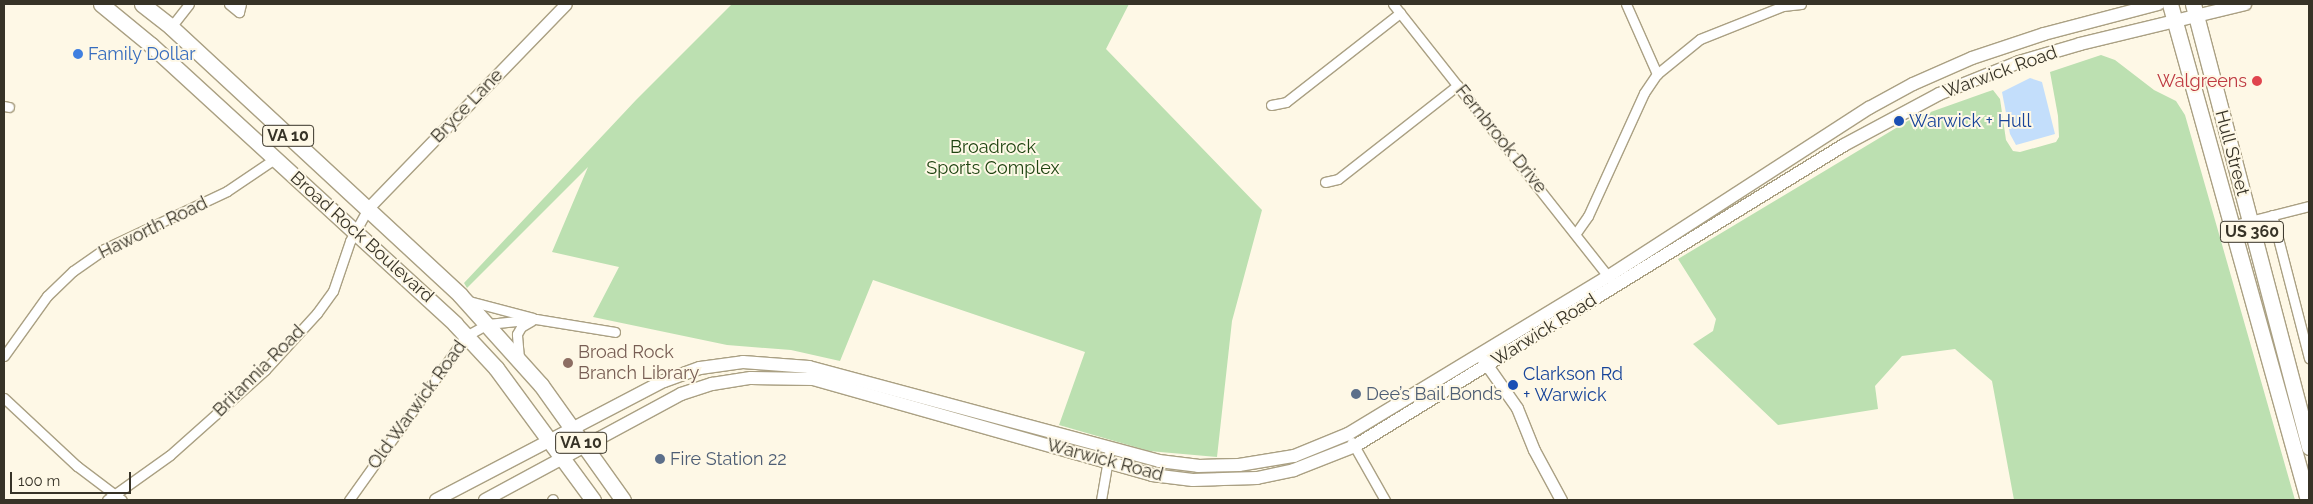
<!DOCTYPE html>
<html>
<head>
<meta charset="utf-8">
<style>
  body { margin:0 }
  #map { position:relative; width:2313px; height:504px; overflow:hidden; background:#fef8e6; font-family:Raleway,sans-serif }
  div>[style] { position:absolute }
  .green>* { inset:0; background:#bce0b1 }
  .water>* { inset:0; background:#c3defb }
  .roads { filter:drop-shadow(1px 0 #aaa083) drop-shadow(-1px 0 #aaa083) drop-shadow(0 1px #aaa083) drop-shadow(0 -1px #aaa083) }
  .minor>* { height:9px; margin:-4.5px; padding:0 4.5px; transform-origin:4.5px; border-radius:4.5px; background:#fff }
  .tertiary>* { height:11px; margin:-5.5px; padding:0 5.5px; transform-origin:5.5px; border-radius:5.5px; background:#fff }
  .secondary>* { height:12px; margin:-6px; padding:0 6px; transform-origin:6px; border-radius:6px; background:#fff }
  .primary>* { height:15px; margin:-7.5px; padding:0 7.5px; transform-origin:7.5px; border-radius:7.5px; background:#fff }
  .dots>* { width:14px; height:14px; translate:-50% -50%; box-sizing:border-box; border:2px solid #fef8e6; border-radius:50% }
  span { translate:-50% -50%; white-space:nowrap; text-align:center; line-height:1.15; -webkit-text-stroke:4px #fef8e6; paint-order:stroke }
  .shield-label span { padding:1px 4px; background:#fef8e6; border:1px solid; border-radius:4px; -webkit-text-stroke-width:0 }
  .shield-label { font-size:16px; color:#373327; font-weight:700 }
  .shop-label { font-size:18px; color:#366cbe }
  .left { translate:0 -50%; text-align:left }
  .street-label { font-size:18px; color:#373327 }
  .health-label { font-size:18px; color:#be3a42 }
  .right { translate:-100% -50%; text-align:right }
  .transit-label { font-size:18px; color:#164399 }
  .park-label { font-size:18px; color:#1f4411 }
  .education-label { font-size:18px; color:#785e54 }
  .service-label { font-size:18px; color:#4e5e75 }
  .frame { position:absolute; inset:0; border:5px solid #373327; pointer-events:none }
  .scale { position:absolute; left:10px; top:472px; width:121px; height:22px; box-sizing:border-box; border:2px solid #373327; border-top:0; padding-left:6px; font-size:15px; line-height:18px; white-space:nowrap; color:#373327; -webkit-text-stroke:4px #fef8e6; paint-order:stroke }
</style>
</head>
<body>
<div id="map">
  <div class="green">
    <div style="clip-path:polygon(732px 4px,1129px 4px,1106px 49px,1262px 210px,1232px 321px,1217px 457px,1149px 451px,1059px 425px,1085px 352px,873px 280px,840px 361px,791px 350px,727px 345px,593px 317px,619px 267px,552px 252px,588px 167px,467px 288px,464px 283px,636px 100px)"></div>
    <div style="clip-path:polygon(2101px 55px,2115px 60px,2154px 90px,2176px 101px,2185px 115px,2295px 500px,2014px 500px,1992px 381px,1955px 349px,1902px 356px,1875px 386px,1878px 409px,1778px 425px,1693px 344px,1713px 331px,1716px 319px,1678px 259px,1911px 119px,1987px 92px,1993px 90px,2000px 99px,2006px 140px,2013px 151px,2020px 152px,2056px 142px,2059px 137px,2058px 116px,2050px 72px)"></div>
  </div>
  <div class="water">
    <div style="clip-path:polygon(2030px 78px,2042px 82px,2055px 134px,2016px 145px,2010px 134px,2002px 92px)"></div>
  </div>
  <div class="roads">
    <div class="minor">
      <div style="left:229px;top:4px;width:13px;rotate:39deg"></div>
      <div style="left:239px;top:12px;width:8px;rotate:-76deg"></div>
      <div style="left:1393px;top:4px;width:352px;rotate:51.7deg"></div>
      <div style="left:1626px;top:4px;width:77px;rotate:66.1deg"></div>
      <div style="left:171px;top:27px;width:29px;rotate:-52deg"></div>
      <div style="left:1271px;top:105px;width:15px;rotate:-11deg"></div>
      <div style="left:1286px;top:102px;width:145px;rotate:-38deg"></div>
      <div style="left:4px;top:106px;width:5px;rotate:11deg"></div>
      <div style="left:1325px;top:182px;width:13px;rotate:-13deg"></div>
      <div style="left:1338px;top:179px;width:152px;rotate:-38.1deg"></div>
      <div style="left:2272px;top:215px;width:148px;rotate:75.5deg"></div>
      <div style="left:2230px;top:226px;width:81px;rotate:-14.2deg"></div>
      <div style="left:1576px;top:233px;width:21px;rotate:-55deg"></div>
      <div style="left:1588px;top:216px;width:135px;rotate:-65.5deg"></div>
      <div style="left:1644px;top:93px;width:23px;rotate:-56deg"></div>
      <div style="left:1657px;top:74px;width:55px;rotate:-39.1deg"></div>
      <div style="left:1700px;top:39px;width:89px;rotate:-21.7deg"></div>
      <div style="left:1783px;top:6px;width:18px;rotate:-6deg"></div>
      <div style="left:469px;top:301px;width:66px;rotate:14.9deg"></div>
      <div style="left:4px;top:356px;width:74px;rotate:-54.4deg"></div>
      <div style="left:47px;top:296px;width:36px;rotate:-44deg"></div>
      <div style="left:73px;top:271px;width:38px;rotate:-35deg"></div>
      <div style="left:104px;top:249px;width:136px;rotate:-25.2deg"></div>
      <div style="left:227px;top:191px;width:59px;rotate:-34deg"></div>
      <div style="left:519px;top:358px;width:24px;rotate:-95deg"></div>
      <div style="left:517px;top:334px;width:8px;rotate:-60deg"></div>
      <div style="left:521px;top:327px;width:12px;rotate:-31deg"></div>
      <div style="left:4px;top:398px;width:100px;rotate:43deg"></div>
      <div style="left:77px;top:466px;width:56px;rotate:37.1deg"></div>
      <div style="left:1352px;top:442px;width:67px;rotate:60.4deg"></div>
      <div style="left:107px;top:500px;width:77px;rotate:-35.5deg"></div>
      <div style="left:170px;top:455px;width:62px;rotate:-41.7deg"></div>
      <div style="left:216px;top:414px;width:66px;rotate:-41.9deg"></div>
      <div style="left:265px;top:370px;width:77px;rotate:-47.6deg"></div>
      <div style="left:317px;top:313px;width:27px;rotate:-54deg"></div>
      <div style="left:333px;top:291px;width:53px;rotate:-71.2deg"></div>
      <div style="left:350px;top:241px;width:38px;rotate:-61deg"></div>
      <div style="left:349px;top:500px;width:201px;rotate:-54.5deg"></div>
      <div style="left:466px;top:336px;width:25px;rotate:-29deg"></div>
      <div style="left:488px;top:324px;width:48px;rotate:-5.9deg"></div>
      <div style="left:536px;top:319px;width:80px;rotate:9.3deg"></div>
      <div style="left:552px;top:500px;width:1px;rotate:-45deg"></div>
      <div style="left:1101px;top:500px;width:53px;rotate:-80.2deg"></div>
    </div>
    <div class="tertiary">
      <div style="left:368px;top:208px;width:284px;rotate:-45.9deg"></div>
      <div style="left:1482px;top:358px;width:61px;rotate:55deg"></div>
      <div style="left:1517px;top:408px;width:45px;rotate:68deg"></div>
      <div style="left:1534px;top:450px;width:57px;rotate:61.6deg"></div>
    </div>
    <div class="secondary">
      <div style="left:436px;top:500px;width:257px;rotate:-27.6deg"></div>
      <div style="left:664px;top:381px;width:38px;rotate:-20deg"></div>
      <div style="left:700px;top:368px;width:43px;rotate:-7.9deg"></div>
      <div style="left:743px;top:362px;width:66px;rotate:4.3deg"></div>
      <div style="left:809px;top:367px;width:362px;rotate:15deg"></div>
      <div style="left:1159px;top:461px;width:39px;rotate:7deg"></div>
      <div style="left:1198px;top:466px;width:41px;rotate:-1.4deg"></div>
      <div style="left:1239px;top:465px;width:56px;rotate:-9.3deg"></div>
      <div style="left:1294px;top:456px;width:58px;rotate:-22.2deg"></div>
      <div style="left:1348px;top:434px;width:305px;rotate:-31.2deg"></div>
      <div style="left:1609px;top:276px;width:310px;rotate:-32.9deg"></div>
      <div style="left:1869px;top:108px;width:50px;rotate:-28.6deg"></div>
      <div style="left:1913px;top:84px;width:64px;rotate:-23.8deg"></div>
      <div style="left:1972px;top:58px;width:76px;rotate:-18.4deg"></div>
      <div style="left:2044px;top:34px;width:118px;rotate:-14.7deg"></div>
      <div style="left:485px;top:500px;width:223px;rotate:-28.4deg"></div>
      <div style="left:681px;top:394px;width:33px;rotate:-18deg"></div>
      <div style="left:712px;top:384px;width:39px;rotate:-9deg"></div>
      <div style="left:751px;top:378px;width:62px;rotate:0.9deg"></div>
      <div style="left:813px;top:379px;width:352px;rotate:15.8deg"></div>
      <div style="left:1152px;top:475px;width:41px;rotate:7deg"></div>
      <div style="left:1193px;top:480px;width:64px;rotate:-1.8deg"></div>
      <div style="left:1257px;top:478px;width:38px;rotate:-12deg"></div>
      <div style="left:1294px;top:470px;width:66px;rotate:-21.5deg"></div>
      <div style="left:1355px;top:446px;width:574px;rotate:-31.61deg"></div>
      <div style="left:1844px;top:145px;width:108px;rotate:-28.2deg"></div>
      <div style="left:1939px;top:94px;width:86px;rotate:-21.8deg"></div>
      <div style="left:2019px;top:62px;width:64px;rotate:-16.4deg"></div>
      <div style="left:2080px;top:44px;width:170px;rotate:-13.6deg"></div>
    </div>
    <div class="primary">
      <div style="left:101px;top:4px;width:65px;rotate:39.4deg"></div>
      <div style="left:151px;top:45px;width:413px;rotate:42.5deg"></div>
      <div style="left:455px;top:324px;width:60px;rotate:47deg"></div>
      <div style="left:496px;top:368px;width:164px;rotate:53.7deg"></div>
      <div style="left:142px;top:4px;width:37px;rotate:38deg"></div>
      <div style="left:171px;top:27px;width:394px;rotate:42.8deg"></div>
      <div style="left:460px;top:295px;width:121px;rotate:48deg"></div>
      <div style="left:541px;top:385px;width:141px;rotate:54.5deg"></div>
      <div style="left:2170px;top:4px;width:515px;rotate:74.45deg"></div>
      <div style="left:2193px;top:4px;width:458px;rotate:75.3deg"></div>
    </div>
  </div>
  <div class="dots">
    <div style="left:78px;top:54px;background:#3f7fe0"></div>
    <div style="left:2257px;top:81px;background:#e0444e"></div>
    <div style="left:1899px;top:121px;background:#1a4fb4"></div>
    <div style="left:568px;top:363px;background:#8d6e63"></div>
    <div style="left:1513px;top:385px;background:#1a4fb4"></div>
    <div style="left:1356px;top:394px;background:#5c6f8a"></div>
    <div style="left:660px;top:459px;background:#5c6f8a"></div>
  </div>
  <div class="shield-label">
    <span style="left:288px;top:136px">VA 10</span>
    <span style="left:2252px;top:232px">US 360</span>
    <span style="left:581px;top:443px">VA 10</span>
  </div>
  <div class="shop-label">
    <span class="left" style="left:88px;top:54px">Family Dollar</span>
  </div>
  <div class="street-label">
    <span style="left:2000px;top:72px;rotate:-20deg">Warwick Road</span>
    <span style="left:467px;top:106px;rotate:-46deg">Bryce Lane</span>
    <span style="left:1501px;top:139px;rotate:51deg">Fernbrook Drive</span>
    <span style="left:2232px;top:153px;rotate:75deg">Hull Street</span>
    <span style="left:153px;top:228px;rotate:-26deg">Haworth Road</span>
    <span style="left:362px;top:237px;rotate:42deg">Broad Rock Boulevard</span>
    <span style="left:1544px;top:330px;rotate:-32deg">Warwick Road</span>
    <span style="left:259px;top:371px;rotate:-45deg">Britannia Road</span>
    <span style="left:417px;top:405px;rotate:-54deg">Old Warwick Road</span>
    <span style="left:1105px;top:460px;rotate:15deg">Warwick Road</span>
  </div>
  <div class="health-label">
    <span class="right" style="left:2247px;top:81px">Walgreens</span>
  </div>
  <div class="transit-label">
    <span class="left" style="left:1909px;top:121px">Warwick + Hull</span>
    <span class="left" style="left:1523px;top:385px">Clarkson Rd<br>+ Warwick</span>
  </div>
  <div class="park-label">
    <span style="left:993px;top:158px">Broadrock<br>Sports Complex</span>
  </div>
  <div class="education-label">
    <span class="left" style="left:578px;top:363px">Broad Rock<br>Branch Library</span>
  </div>
  <div class="service-label">
    <span class="left" style="left:1366px;top:394px">Dee’s Bail Bonds</span>
    <span class="left" style="left:670px;top:459px">Fire Station 22</span>
  </div>
  <div class="frame"></div>
  <div class="scale">100 m</div>
</div>
</body>
</html>
